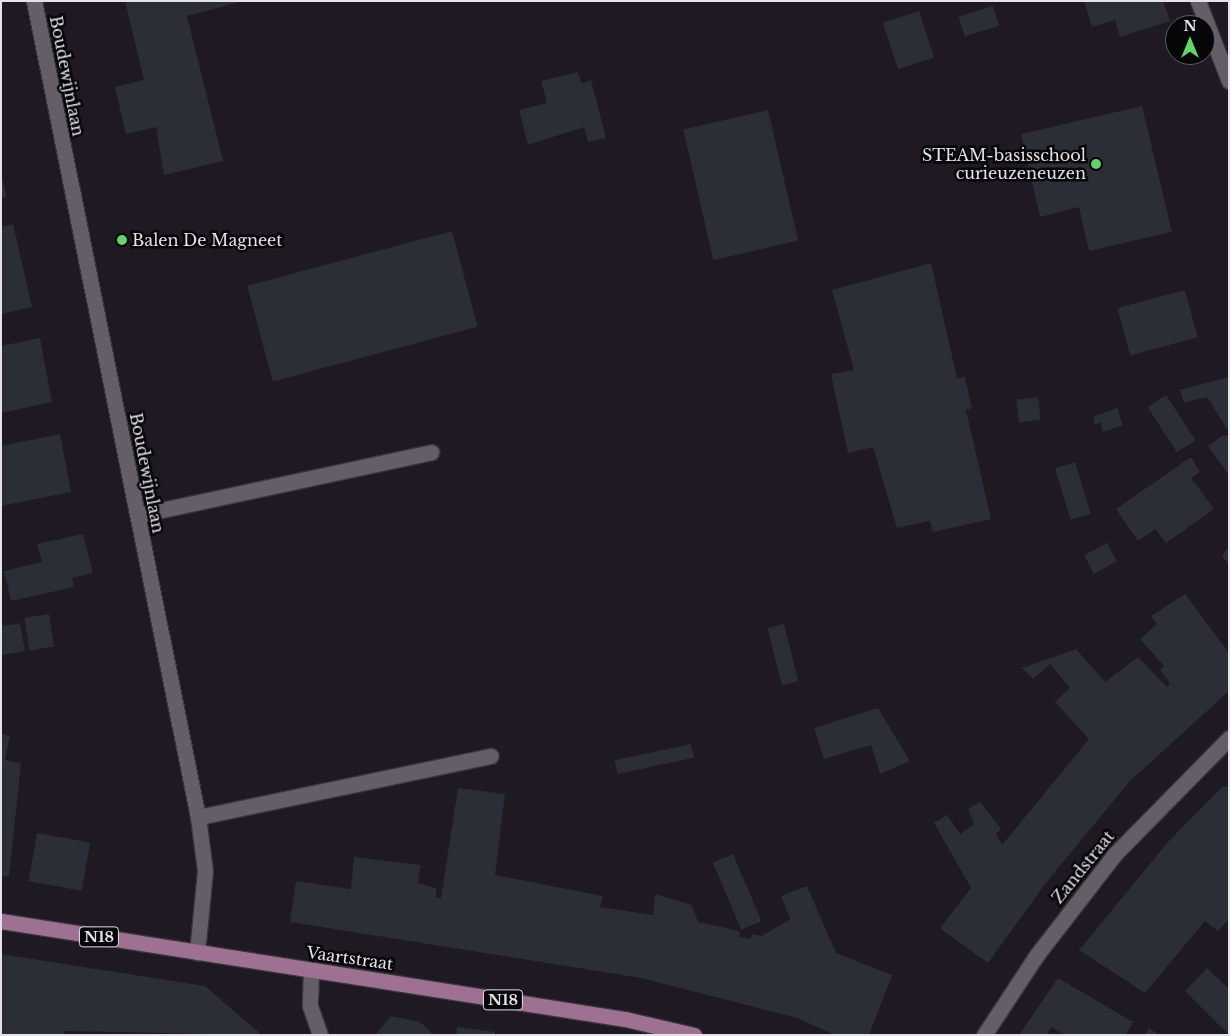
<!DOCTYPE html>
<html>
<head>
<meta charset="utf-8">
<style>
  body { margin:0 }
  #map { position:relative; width:1230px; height:1036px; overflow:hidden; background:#1e1922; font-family:"Libre Baskerville",serif }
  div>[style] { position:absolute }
  .building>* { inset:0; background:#2b2d37; transform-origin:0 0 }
  .roads { filter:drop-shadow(1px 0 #38353c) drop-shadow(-1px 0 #38353c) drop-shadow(0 1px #38353c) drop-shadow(0 -1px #38353c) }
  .minor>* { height:15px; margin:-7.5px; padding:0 7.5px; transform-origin:7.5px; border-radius:7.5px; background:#645e69 }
  .major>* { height:15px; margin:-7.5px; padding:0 7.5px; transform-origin:7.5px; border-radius:7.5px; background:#9e7091 }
  .dots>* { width:14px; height:14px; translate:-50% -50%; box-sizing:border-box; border:2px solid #070609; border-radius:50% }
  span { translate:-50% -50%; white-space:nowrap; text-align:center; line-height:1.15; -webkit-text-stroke:5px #070609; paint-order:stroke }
  .shield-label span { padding:1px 4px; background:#070609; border:1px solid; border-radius:4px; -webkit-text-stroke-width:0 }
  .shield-label { font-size:15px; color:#e4e1e8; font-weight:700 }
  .street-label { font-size:16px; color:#e4e1e8 }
  .poi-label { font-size:16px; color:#e4e1e8 }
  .right { translate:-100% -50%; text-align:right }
  .left { translate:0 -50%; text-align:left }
  .frame { position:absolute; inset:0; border:2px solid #e4e1e8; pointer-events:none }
  .north { position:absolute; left:1165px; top:15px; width:50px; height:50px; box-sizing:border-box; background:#070609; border:1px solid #5f5e62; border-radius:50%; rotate:0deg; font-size:14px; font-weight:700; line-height:20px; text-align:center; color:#e4e1e8 }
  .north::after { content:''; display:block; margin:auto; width:18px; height:22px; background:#62d469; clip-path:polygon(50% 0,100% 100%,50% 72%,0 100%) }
</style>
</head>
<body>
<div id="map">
  <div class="building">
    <div style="clip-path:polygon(125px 1px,243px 1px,187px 16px,223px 161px,164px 175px,156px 127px,126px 134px,115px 87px,144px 80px)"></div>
    <div style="clip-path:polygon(1084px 1px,1163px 1px,1170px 21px,1120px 37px,1115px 20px,1092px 27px)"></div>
    <div style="left:993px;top:6px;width:21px;height:36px;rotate:73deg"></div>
    <div style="left:919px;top:11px;width:49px;height:38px;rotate:72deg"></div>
    <div style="clip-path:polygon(578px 72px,581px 83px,591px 80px,606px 138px,588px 142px,584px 127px,528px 145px,519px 110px,547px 103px,541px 81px)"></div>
    <div style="clip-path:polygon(1142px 106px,1172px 232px,1089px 251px,1079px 207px,1040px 217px,1021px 134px)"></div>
    <div style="left:768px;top:110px;width:134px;height:87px;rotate:77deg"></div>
    <div style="clip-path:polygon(1px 175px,7px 197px,1px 198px)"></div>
    <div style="clip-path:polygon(13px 224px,32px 307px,1px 314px,1px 227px)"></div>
    <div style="left:452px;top:231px;width:99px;height:212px;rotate:75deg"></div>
    <div style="clip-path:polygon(931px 263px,957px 378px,965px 377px,972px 408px,966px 410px,991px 519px,933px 532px,930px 521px,897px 528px,873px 447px,848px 453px,831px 374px,854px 370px,832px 290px)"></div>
    <div style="left:1185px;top:290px;width:49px;height:70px;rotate:75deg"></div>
    <div style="clip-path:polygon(40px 338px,52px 402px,1px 413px,1px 346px)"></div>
    <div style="clip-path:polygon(1229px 377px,1229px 432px,1207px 397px,1184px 403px,1180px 390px)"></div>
    <div style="left:1166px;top:395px;width:54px;height:22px;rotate:57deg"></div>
    <div style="left:1038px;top:397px;width:23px;height:22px;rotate:83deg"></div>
    <div style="clip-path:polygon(1117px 408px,1123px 425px,1103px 432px,1100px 422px,1095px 425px,1093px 417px)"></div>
    <div style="clip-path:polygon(60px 434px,71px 492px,1px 506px,1px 446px)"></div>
    <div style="clip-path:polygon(1223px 435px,1229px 436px,1229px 475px,1208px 446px)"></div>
    <div style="clip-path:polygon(1191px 457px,1200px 472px,1191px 478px,1214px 509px,1166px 543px,1155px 529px,1138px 541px,1116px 509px)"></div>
    <div style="left:1075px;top:462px;width:54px;height:21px;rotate:73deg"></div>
    <div style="clip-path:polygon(83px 534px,93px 573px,72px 578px,74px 587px,11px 601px,4px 571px,42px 562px,37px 544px)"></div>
    <div style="left:1107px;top:543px;width:21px;height:26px;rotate:62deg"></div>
    <div style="clip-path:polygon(1229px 547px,1229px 565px,1222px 555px)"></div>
    <div style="clip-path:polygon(1185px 594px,1229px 653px,1229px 691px,1129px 782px,1045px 884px,988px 963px,940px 928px,971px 888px,934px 823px,947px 815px,960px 834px,974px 824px,968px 809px,980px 802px,1001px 829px,996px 834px,1002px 845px,1089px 739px,1055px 702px,1070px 688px,1050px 664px,1033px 679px,1022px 668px,1076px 649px,1105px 682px,1138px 657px,1167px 687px,1170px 683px,1160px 670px,1164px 666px,1140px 639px,1157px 624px,1151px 616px)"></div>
    <div style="left:49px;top:614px;width:33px;height:25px;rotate:81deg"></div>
    <div style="clip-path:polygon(20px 623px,25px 651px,1px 655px,1px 626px)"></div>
    <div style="left:784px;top:624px;width:59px;height:17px;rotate:76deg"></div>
    <div style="clip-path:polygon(878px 708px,910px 761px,880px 774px,871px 745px,824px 759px,814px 728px)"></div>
    <div style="clip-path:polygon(1px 734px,10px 736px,5px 760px,21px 763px,9px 877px,1px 876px)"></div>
    <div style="left:691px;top:744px;width:14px;height:78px;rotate:78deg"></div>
    <div style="clip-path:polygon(1223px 786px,1229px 787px,1229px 919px,1218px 931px,1205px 921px,1145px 993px,1079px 950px,1168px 842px)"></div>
    <div style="clip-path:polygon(458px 788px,505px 794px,495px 875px,603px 896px,600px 907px,653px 915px,655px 894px,692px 905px,698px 922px,739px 931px,740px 937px,750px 939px,752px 934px,762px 936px,790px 919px,781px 896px,807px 886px,836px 953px,892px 975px,869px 1035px,835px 1035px,797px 1018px,641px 978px,290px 922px,296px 881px,351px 889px,354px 857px,421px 865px,418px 883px,436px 888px,436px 898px,441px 898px)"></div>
    <div style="left:37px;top:833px;width:54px;height:49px;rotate:10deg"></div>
    <div style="left:733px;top:854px;width:73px;height:22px;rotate:67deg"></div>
    <div style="clip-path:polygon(1px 954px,205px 986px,262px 1035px,64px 1031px,64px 1035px,1px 1035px)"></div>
    <div style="clip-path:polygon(1207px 968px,1229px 989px,1229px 1035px,1185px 991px)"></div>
    <div style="clip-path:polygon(1058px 978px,1133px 1022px,1126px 1035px,1065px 1035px,1051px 1027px,1047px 1035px,1019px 1035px)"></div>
    <div style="clip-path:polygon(391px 1016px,420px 1022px,434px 1035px,375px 1035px)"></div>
    <div style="clip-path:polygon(457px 1027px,495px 1032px,495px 1035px,456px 1035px)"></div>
    <div style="clip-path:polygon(1149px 1028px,1159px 1035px,1145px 1035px)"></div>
  </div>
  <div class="roads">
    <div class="minor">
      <div style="left:34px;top:1px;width:832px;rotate:78.64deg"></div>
      <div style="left:198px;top:817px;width:54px;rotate:82.6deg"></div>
      <div style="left:205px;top:871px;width:82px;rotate:95.6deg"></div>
      <div style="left:1198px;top:1px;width:86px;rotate:68.8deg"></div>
      <div style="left:138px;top:515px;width:300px;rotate:-12.1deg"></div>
      <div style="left:198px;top:817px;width:299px;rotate:-11.8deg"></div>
      <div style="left:311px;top:971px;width:35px;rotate:92deg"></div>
      <div style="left:310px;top:1006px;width:31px;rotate:71deg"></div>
      <div style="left:984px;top:1035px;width:95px;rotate:-56.6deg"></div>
      <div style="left:1036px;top:956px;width:128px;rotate:-52.3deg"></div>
      <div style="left:1114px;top:855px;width:164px;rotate:-45.5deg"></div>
    </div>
    <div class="major">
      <div style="left:1px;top:921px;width:632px;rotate:8.93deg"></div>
      <div style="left:625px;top:1019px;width:71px;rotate:13.1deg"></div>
    </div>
  </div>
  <div class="dots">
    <div style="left:1096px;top:164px;background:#62d469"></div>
    <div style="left:122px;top:240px;background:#62d469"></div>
  </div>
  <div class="shield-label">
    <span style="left:99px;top:937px">N18</span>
    <span style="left:503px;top:1000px">N18</span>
  </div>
  <div class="street-label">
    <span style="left:67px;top:76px;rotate:79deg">Boudewijnlaan</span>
    <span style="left:147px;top:473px;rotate:79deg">Boudewijnlaan</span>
    <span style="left:1083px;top:867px;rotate:-51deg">Zandstraat</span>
    <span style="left:350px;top:958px;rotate:8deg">Vaartstraat</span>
  </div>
  <div class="poi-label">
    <span class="right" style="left:1086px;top:164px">STEAM-basisschool<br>curieuzeneuzen</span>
    <span class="left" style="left:132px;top:240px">Balen De Magneet</span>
  </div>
  <div class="frame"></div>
  <div class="north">N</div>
</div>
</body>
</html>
